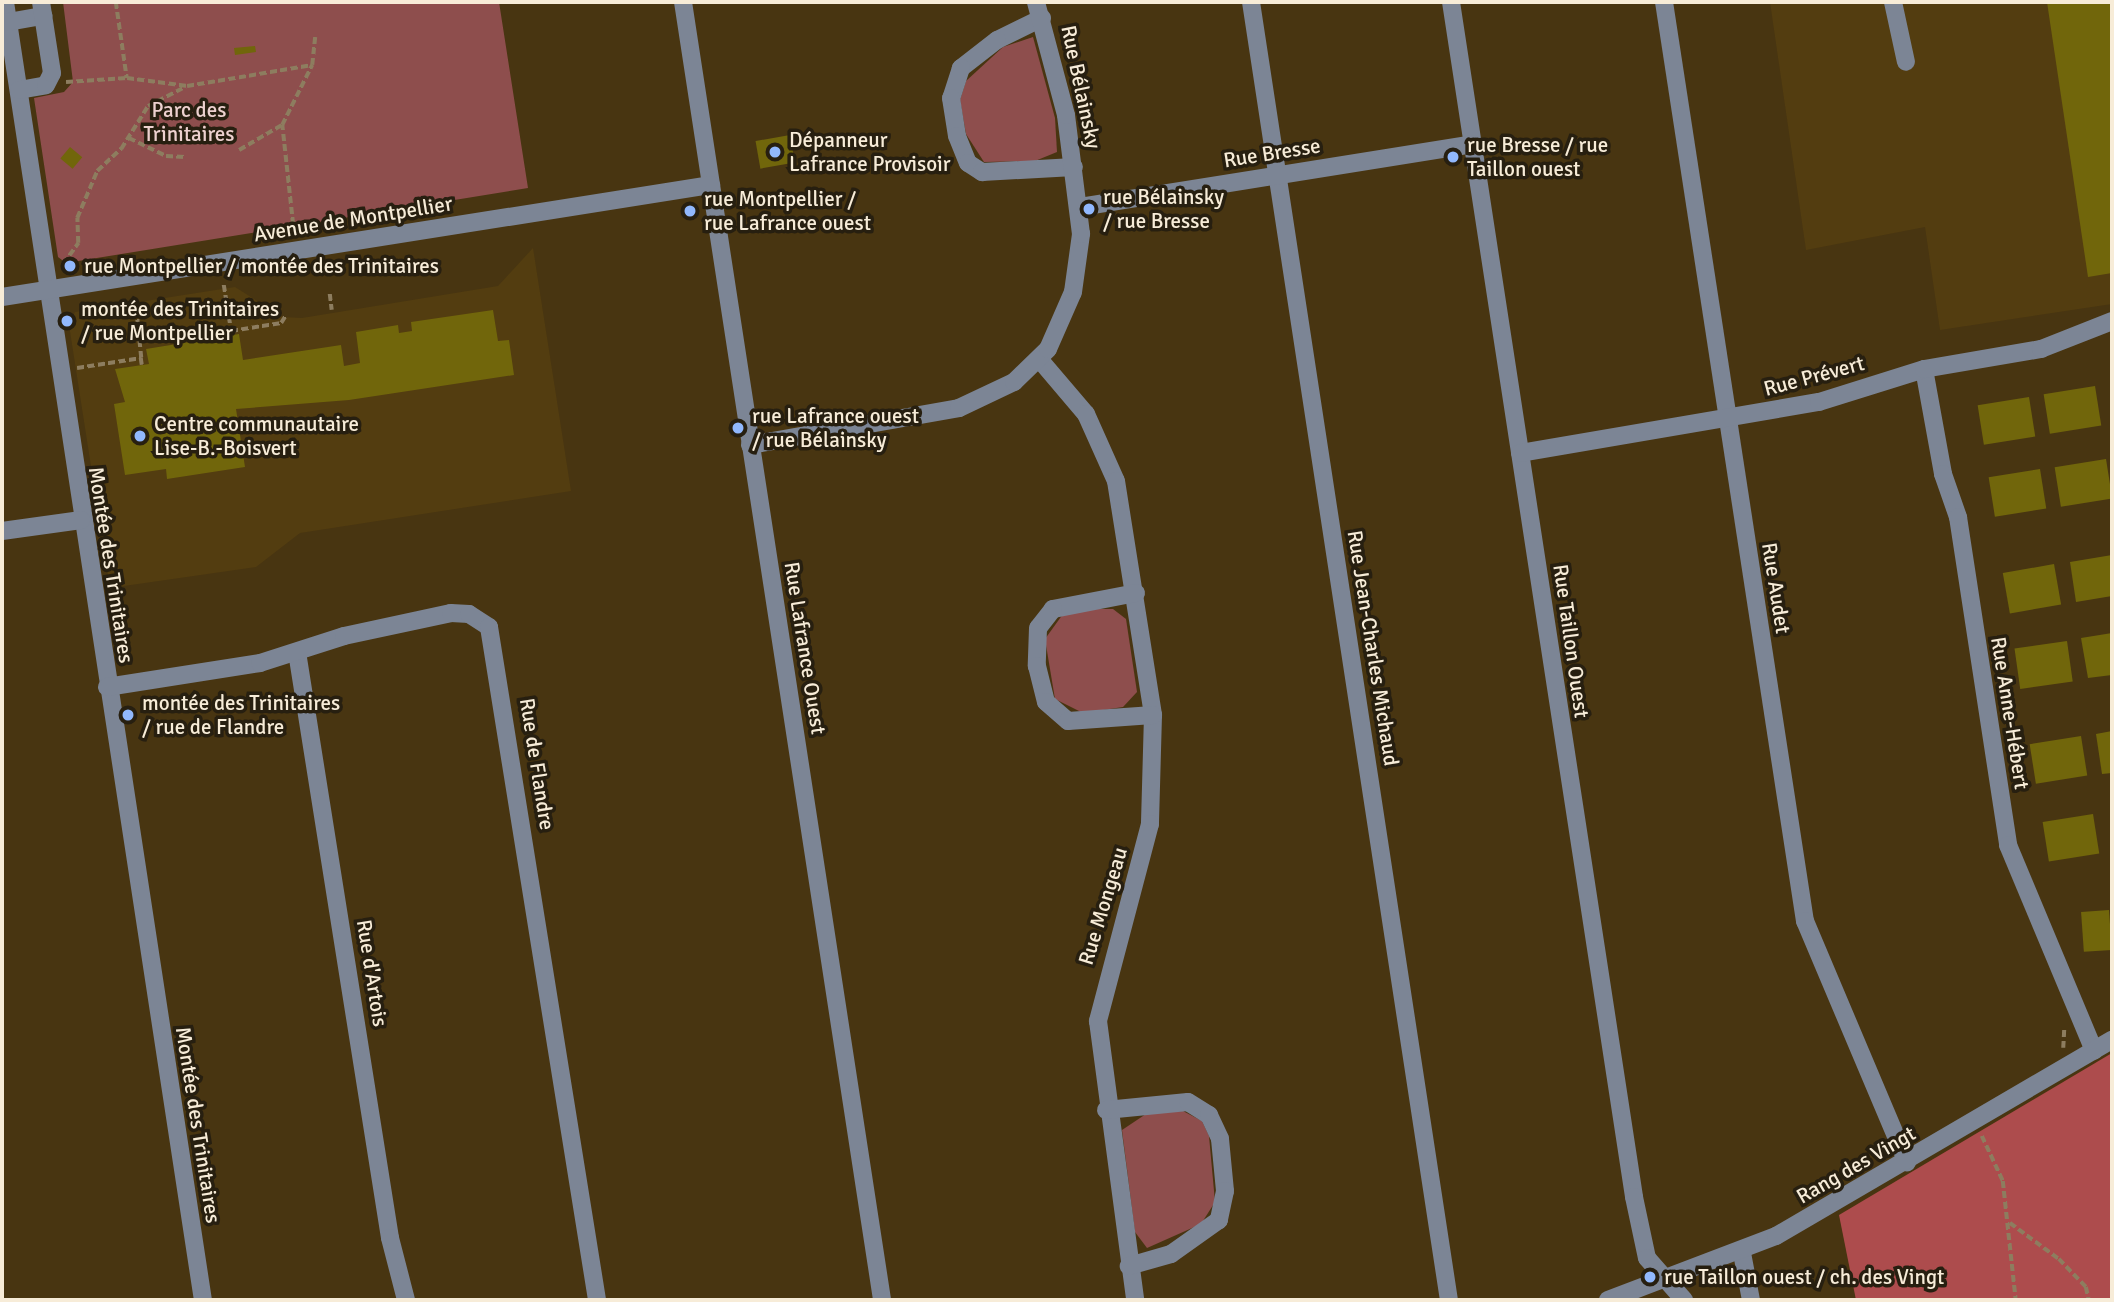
<!DOCTYPE html>
<html>
<head>
<meta charset="utf-8">
<style>
  body { margin:0 }
  #map { position:relative; width:2114px; height:1302px; overflow:hidden; background:#483511; font-family:Signika,sans-serif }
  div>[style] { position:absolute }
  .built>* { inset:0; background:#533d10 }
  .green>* { inset:0; background:#8e4e4d }
  .forest>* { inset:0; background:#ad4c4d }
  .building>* { inset:0; background:#71660b; transform-origin:0 0 }
  .path>* { height:3.5px; margin-top:-1.75px; transform-origin:0; background:repeating-linear-gradient(90deg,#8d7d5f 0 7px,transparent 0 10.5px) }
  .minor>* { height:18px; margin:-9px; padding:0 9px; transform-origin:9px; border-radius:9px; background:#7c8595 }
  .dots>* { width:19px; height:19px; translate:-50% -50%; box-sizing:border-box; border:4px solid #271f10; border-radius:50% }
  span { translate:-50% -50%; white-space:nowrap; text-align:center; line-height:1.15; -webkit-text-stroke:7px #271f10; paint-order:stroke }
  .street-label { font-size:21px; color:#f7ecd8 }
  .park-label { font-size:21px; color:#edd1cf }
  .poi-label { font-size:21px; color:#f7ecd8 }
  .left { translate:0 -50%; text-align:left }
  .frame { position:absolute; inset:0; border:4px solid #f7ecd8; pointer-events:none }
</style>
</head>
<body>
<div id="map">
  <div class="built">
    <div style="clip-path:polygon(1770px 2px,2112px 2px,2112px 304px,1940px 330px,1925px 227px,1806px 250px)"></div>
    <div style="clip-path:polygon(533px 248px,571px 491px,300px 533px,256px 567px,110px 588px,69px 325px,75px 312px,235px 287px,283px 317px,302px 318px,498px 286px)"></div>
  </div>
  <div class="green">
    <div style="clip-path:polygon(63px 2px,499px 2px,528px 188px,66px 263px,58px 257px,34px 98px,64px 92px,73px 82px)"></div>
    <div style="clip-path:polygon(1033px 37px,1055px 118px,1057px 152px,1035px 161px,984px 162px,966px 134px,960px 100px,966px 81px,1003px 47px)"></div>
    <div style="clip-path:polygon(1095px 609px,1113px 609px,1126px 619px,1137px 692px,1123px 707px,1083px 713px,1055px 699px,1045px 639px,1063px 614px)"></div>
    <div style="clip-path:polygon(1183px 1111px,1202px 1121px,1209px 1136px,1215px 1202px,1201px 1224px,1147px 1248px,1135px 1232px,1122px 1130px,1146px 1114px)"></div>
  </div>
  <div class="forest">
    <div style="clip-path:polygon(2112px 1053px,2112px 1300px,1856px 1300px,1839px 1215px)"></div>
  </div>
  <div class="building">
    <div style="clip-path:polygon(2047px 2px,2112px 2px,2112px 273px,2088px 277px)"></div>
    <div style="clip-path:polygon(255px 46px,256px 52px,235px 55px,234px 48px)"></div>
    <div style="left:790px;top:135px;width:28px;height:35px;rotate:80deg"></div>
    <div style="left:70px;top:147px;width:16px;height:15px;rotate:40deg"></div>
    <div style="clip-path:polygon(493px 310px,498px 341px,509px 340px,514px 375px,349px 400px,236px 409px,245px 467px,167px 479px,166px 469px,125px 475px,114px 404px,125px 402px,115px 369px,149px 364px,146px 349px,239px 334px,243px 360px,341px 345px,344px 366px,360px 363px,356px 332px,398px 325px,399px 333px,412px 331px,411px 322px)"></div>
    <div style="left:2095px;top:386px;width:40px;height:52px;rotate:81deg"></div>
    <div style="left:2029px;top:397px;width:40px;height:52px;rotate:81deg"></div>
    <div style="left:2106px;top:459px;width:40px;height:52px;rotate:81deg"></div>
    <div style="left:2040px;top:469px;width:40px;height:52px;rotate:81deg"></div>
    <div style="clip-path:polygon(2112px 555px,2112px 596px,2076px 602px,2070px 562px)"></div>
    <div style="left:2054px;top:564px;width:41px;height:52px;rotate:80deg"></div>
    <div style="clip-path:polygon(2112px 633px,2112px 675px,2088px 678px,2081px 638px)"></div>
    <div style="left:2067px;top:641px;width:41px;height:53px;rotate:82deg"></div>
    <div style="clip-path:polygon(2112px 731px,2112px 773px,2102px 774px,2096px 734px)"></div>
    <div style="left:2081px;top:736px;width:40px;height:52px;rotate:81deg"></div>
    <div style="left:2093px;top:814px;width:40px;height:51px;rotate:81deg"></div>
    <div style="left:2109px;top:910px;width:40px;height:28px;rotate:86deg"></div>
  </div>
  <div class="path">
    <div style="left:94px;top:2px;width:4px"></div>
    <div style="left:116px;top:2px;width:77px;rotate:81.8deg"></div>
    <div style="left:66px;top:82px;width:61px;rotate:-3.8deg"></div>
    <div style="left:127px;top:78px;width:61px;rotate:7.6deg"></div>
    <div style="left:187px;top:86px;width:127px;rotate:-9.5deg"></div>
    <div style="left:129px;top:138px;width:41px;rotate:25.9deg"></div>
    <div style="left:166px;top:156px;width:19px;rotate:3deg"></div>
    <div style="left:239px;top:150px;width:50px;rotate:-30.2deg"></div>
    <div style="left:294px;top:235px;width:111px;rotate:-96.2deg"></div>
    <div style="left:282px;top:125px;width:67px;rotate:-63.4deg"></div>
    <div style="left:312px;top:65px;width:28px;rotate:-84deg"></div>
    <div style="left:63px;top:264px;width:26px;rotate:-54deg"></div>
    <div style="left:78px;top:243px;width:25px;rotate:-92deg"></div>
    <div style="left:77px;top:218px;width:51px;rotate:-66.9deg"></div>
    <div style="left:97px;top:171px;width:33px;rotate:-43deg"></div>
    <div style="left:121px;top:149px;width:51px;rotate:-57.9deg"></div>
    <div style="left:148px;top:106px;width:42px;rotate:-27.2deg"></div>
    <div style="left:224px;top:285px;width:51px;rotate:80.9deg"></div>
    <div style="left:330px;top:294px;width:16px;rotate:83deg"></div>
    <div style="left:231px;top:331px;width:51px;rotate:-9.1deg"></div>
    <div style="left:281px;top:323px;width:9px;rotate:-58deg"></div>
    <div style="left:141px;top:358px;width:7px;rotate:82deg"></div>
    <div style="left:77px;top:368px;width:65px;rotate:-8.9deg"></div>
    <div style="left:141px;top:358px;width:59px;rotate:-95.8deg"></div>
    <div style="left:2063px;top:1048px;width:20px;rotate:-87deg"></div>
    <div style="left:1982px;top:1136px;width:50px;rotate:65deg"></div>
    <div style="left:2003px;top:1181px;width:120px;rotate:83.8deg"></div>
    <div style="left:2010px;top:1223px;width:61px;rotate:36.3deg"></div>
    <div style="left:2059px;top:1259px;width:39px;rotate:46deg"></div>
    <div style="left:2086px;top:1287px;width:13px;rotate:77deg"></div>
  </div>
  <div class="minor">
    <div style="left:5px;top:2px;width:1313px;rotate:81.33deg"></div>
    <div style="left:683px;top:2px;width:1313px;rotate:81.28deg"></div>
    <div style="left:1251px;top:2px;width:1313px;rotate:81.33deg"></div>
    <div style="left:1451px;top:2px;width:1209px;rotate:81.29deg"></div>
    <div style="left:1634px;top:1197px;width:62px;rotate:78deg"></div>
    <div style="left:1647px;top:1258px;width:56px;rotate:48.6deg"></div>
    <div style="left:1664px;top:2px;width:930px;rotate:81.28deg"></div>
    <div style="left:1805px;top:921px;width:262px;rotate:67.1deg"></div>
    <div style="left:1893px;top:2px;width:61px;rotate:77.8deg"></div>
    <div style="left:1042px;top:18px;width:50px;rotate:153.9deg"></div>
    <div style="left:997px;top:40px;width:46px;rotate:142.1deg"></div>
    <div style="left:961px;top:68px;width:32px;rotate:108deg"></div>
    <div style="left:951px;top:98px;width:38px;rotate:81deg"></div>
    <div style="left:957px;top:136px;width:29px;rotate:68deg"></div>
    <div style="left:968px;top:163px;width:17px;rotate:33deg"></div>
    <div style="left:982px;top:172px;width:92px;rotate:-3.1deg"></div>
    <div style="left:8px;top:22px;width:36px;rotate:-10deg"></div>
    <div style="left:19px;top:90px;width:27px;rotate:-10deg"></div>
    <div style="left:46px;top:85px;width:13px;rotate:-63deg"></div>
    <div style="left:52px;top:73px;width:72px;rotate:-98.8deg"></div>
    <div style="left:1080px;top:207px;width:398px;rotate:-9.1deg"></div>
    <div style="left:2px;top:297px;width:718px;rotate:-8.98deg"></div>
    <div style="left:1040px;top:360px;width:71px;rotate:49.6deg"></div>
    <div style="left:1086px;top:414px;width:73px;rotate:65.9deg"></div>
    <div style="left:1116px;top:481px;width:237px;rotate:81deg"></div>
    <div style="left:1153px;top:715px;width:109px;rotate:91.6deg"></div>
    <div style="left:1150px;top:824px;width:204px;rotate:104.8deg"></div>
    <div style="left:1098px;top:1021px;width:281px;rotate:82.4deg"></div>
    <div style="left:1924px;top:369px;width:107px;rotate:79.7deg"></div>
    <div style="left:1943px;top:474px;width:46px;rotate:70.8deg"></div>
    <div style="left:1958px;top:517px;width:332px;rotate:81.3deg"></div>
    <div style="left:2008px;top:845px;width:223px;rotate:67.3deg"></div>
    <div style="left:750px;top:445px;width:212px;rotate:-10deg"></div>
    <div style="left:959px;top:408px;width:61px;rotate:-25.3deg"></div>
    <div style="left:1014px;top:382px;width:47px;rotate:-44.1deg"></div>
    <div style="left:1048px;top:349px;width:62px;rotate:-66.3deg"></div>
    <div style="left:1073px;top:292px;width:59px;rotate:-82.1deg"></div>
    <div style="left:1081px;top:234px;width:120px;rotate:-97.2deg"></div>
    <div style="left:1066px;top:115px;width:117px;rotate:-104.9deg"></div>
    <div style="left:1520px;top:453px;width:303px;rotate:-9.7deg"></div>
    <div style="left:1819px;top:402px;width:110px;rotate:-17.4deg"></div>
    <div style="left:1924px;top:369px;width:119px;rotate:-9.7deg"></div>
    <div style="left:2041px;top:349px;width:76px;rotate:-21.5deg"></div>
    <div style="left:2px;top:531px;width:80px;rotate:-7.9deg"></div>
    <div style="left:1136px;top:593px;width:85px;rotate:169.1deg"></div>
    <div style="left:1053px;top:609px;width:24px;rotate:128deg"></div>
    <div style="left:1038px;top:628px;width:38px;rotate:92deg"></div>
    <div style="left:1037px;top:666px;width:37px;rotate:76deg"></div>
    <div style="left:1046px;top:702px;width:29px;rotate:41deg"></div>
    <div style="left:1068px;top:721px;width:85px;rotate:-4deg"></div>
    <div style="left:297px;top:652px;width:593px;rotate:80.98deg"></div>
    <div style="left:390px;top:1238px;width:64px;rotate:75.5deg"></div>
    <div style="left:107px;top:687px;width:155px;rotate:-8.9deg"></div>
    <div style="left:260px;top:663px;width:88px;rotate:-17.8deg"></div>
    <div style="left:344px;top:636px;width:109px;rotate:-12.1deg"></div>
    <div style="left:451px;top:613px;width:18px;rotate:3deg"></div>
    <div style="left:469px;top:614px;width:24px;rotate:33deg"></div>
    <div style="left:489px;top:627px;width:682px;rotate:80.88deg"></div>
    <div style="left:1106px;top:1110px;width:82px;rotate:-5.6deg"></div>
    <div style="left:1188px;top:1102px;width:25px;rotate:32deg"></div>
    <div style="left:1209px;top:1115px;width:26px;rotate:65deg"></div>
    <div style="left:1220px;top:1139px;width:52px;rotate:84.5deg"></div>
    <div style="left:1225px;top:1191px;width:30px;rotate:102deg"></div>
    <div style="left:1219px;top:1220px;width:59px;rotate:144.7deg"></div>
    <div style="left:1171px;top:1254px;width:44px;rotate:164.1deg"></div>
    <div style="left:1742px;top:1253px;width:48px;rotate:79.2deg"></div>
    <div style="left:1608px;top:1300px;width:180px;rotate:-20.9deg"></div>
    <div style="left:1776px;top:1236px;width:389px;rotate:-30.3deg"></div>
  </div>
  <div class="dots">
    <div style="left:775px;top:152px;background:#91b8fd"></div>
    <div style="left:1453px;top:157px;background:#91b8fd"></div>
    <div style="left:1089px;top:209px;background:#91b8fd"></div>
    <div style="left:690px;top:211px;background:#91b8fd"></div>
    <div style="left:70px;top:266px;background:#91b8fd"></div>
    <div style="left:67px;top:321px;background:#91b8fd"></div>
    <div style="left:738px;top:428px;background:#91b8fd"></div>
    <div style="left:140px;top:436px;background:#91b8fd"></div>
    <div style="left:128px;top:715px;background:#91b8fd"></div>
    <div style="left:1650px;top:1277px;background:#91b8fd"></div>
  </div>
  <div class="street-label">
    <span style="left:1081px;top:87px;rotate:78deg">Rue Bélainsky</span>
    <span style="left:1272px;top:153px;rotate:-9deg">Rue Bresse</span>
    <span style="left:353px;top:219px;rotate:-9deg">Avenue de Montpellier</span>
    <span style="left:1814px;top:376px;rotate:-15deg">Rue Prévert</span>
    <span style="left:111px;top:565px;rotate:81deg">Montée des Trinitaires</span>
    <span style="left:1776px;top:588px;rotate:81deg">Rue Audet</span>
    <span style="left:1571px;top:641px;rotate:82deg">Rue Taillon Ouest</span>
    <span style="left:805px;top:648px;rotate:81deg">Rue Lafrance Ouest</span>
    <span style="left:1373px;top:648px;rotate:81deg">Rue Jean-Charles Michaud</span>
    <span style="left:2010px;top:713px;rotate:81deg">Rue Anne-Hébert</span>
    <span style="left:537px;top:764px;rotate:81deg">Rue de Flandre</span>
    <span style="left:1103px;top:906px;rotate:-73deg">Rue Mongeau</span>
    <span style="left:372px;top:973px;rotate:81deg">Rue d'Artois</span>
    <span style="left:198px;top:1125px;rotate:81deg">Montée des Trinitaires</span>
    <span style="left:1856px;top:1165px;rotate:-30deg">Rang des Vingt</span>
  </div>
  <div class="park-label">
    <span style="left:189px;top:122px">Parc des<br>Trinitaires</span>
  </div>
  <div class="poi-label">
    <span class="left" style="left:789px;top:152px">Dépanneur<br>Lafrance Provisoir</span>
    <span class="left" style="left:1467px;top:157px">rue Bresse / rue<br>Taillon ouest</span>
    <span class="left" style="left:1103px;top:209px">rue Bélainsky<br>/ rue Bresse</span>
    <span class="left" style="left:704px;top:211px">rue Montpellier /<br>rue Lafrance ouest</span>
    <span class="left" style="left:84px;top:266px">rue Montpellier / montée des Trinitaires</span>
    <span class="left" style="left:81px;top:321px">montée des Trinitaires<br>/ rue Montpellier</span>
    <span class="left" style="left:752px;top:428px">rue Lafrance ouest<br>/ rue Bélainsky</span>
    <span class="left" style="left:154px;top:436px">Centre communautaire<br>Lise-B.-Boisvert</span>
    <span class="left" style="left:142px;top:715px">montée des Trinitaires<br>/ rue de Flandre</span>
    <span class="left" style="left:1664px;top:1277px">rue Taillon ouest / ch. des Vingt</span>
  </div>
  <div class="frame"></div>
</div>
</body>
</html>
